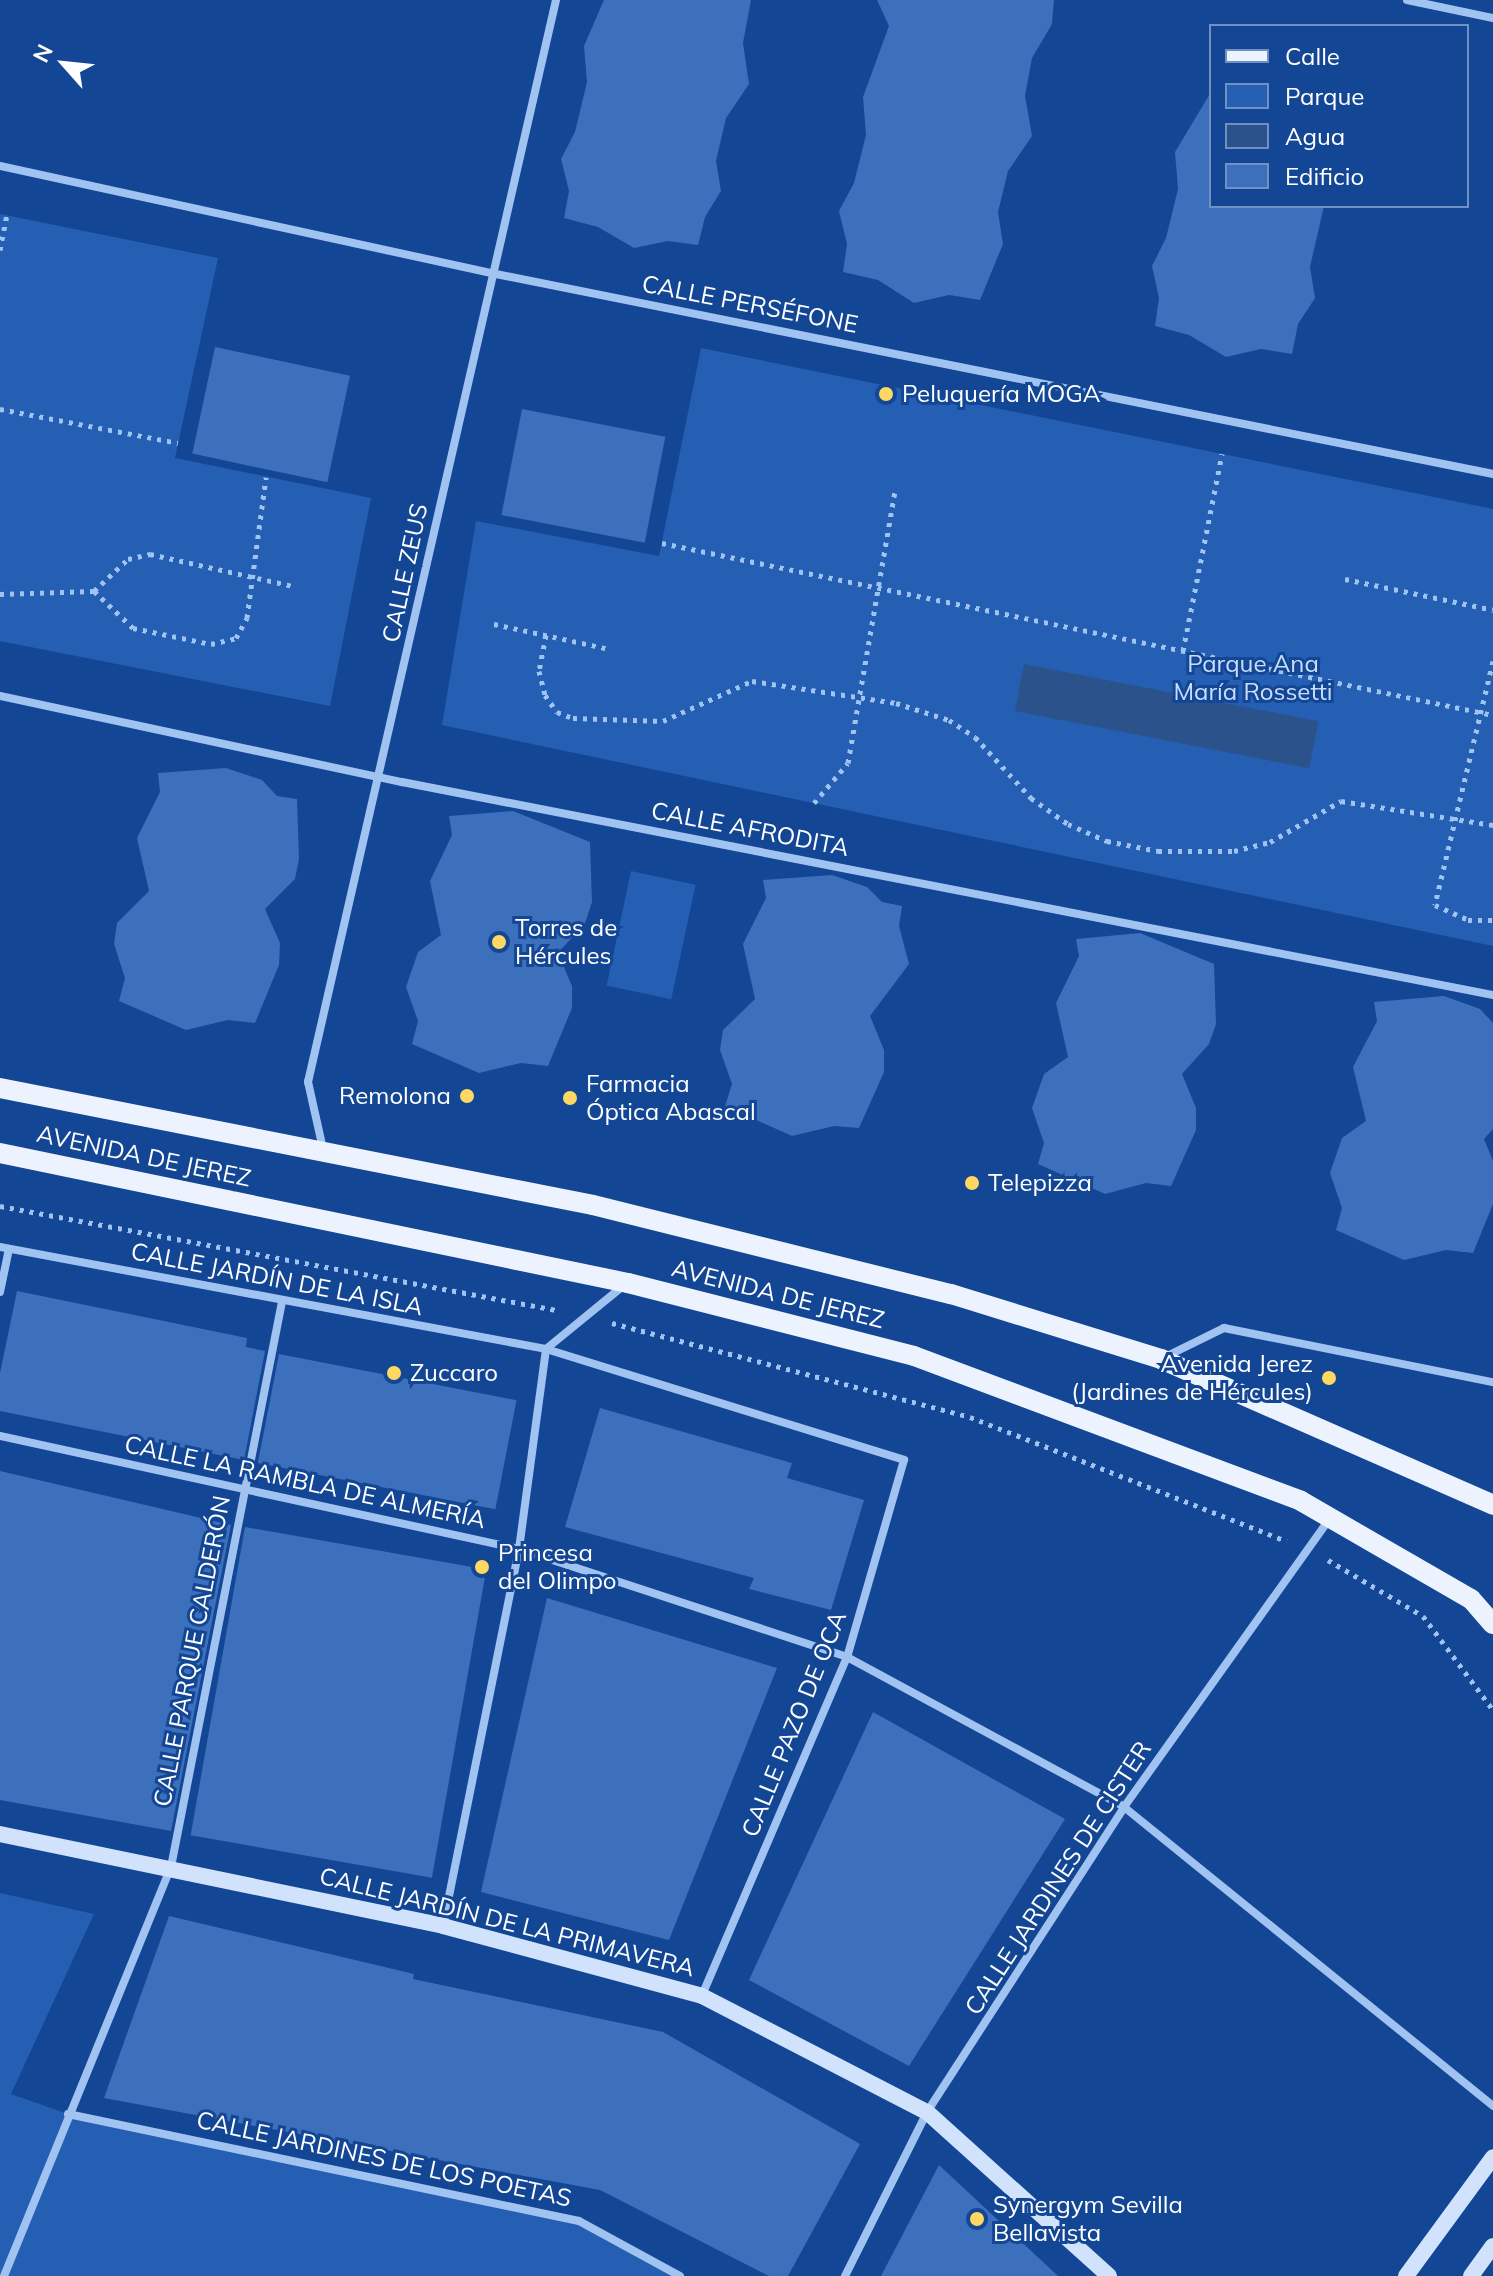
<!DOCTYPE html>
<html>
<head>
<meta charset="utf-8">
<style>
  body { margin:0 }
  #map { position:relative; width:1493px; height:2276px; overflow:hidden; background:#134694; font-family:Mulish,sans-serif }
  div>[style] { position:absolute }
  .green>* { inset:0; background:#255fb3; transform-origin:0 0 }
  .water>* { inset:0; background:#2c528b; transform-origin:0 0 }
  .building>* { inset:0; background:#3c70bc; transform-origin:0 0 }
  .path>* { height:5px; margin-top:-2.5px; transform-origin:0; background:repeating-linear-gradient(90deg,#a1c3f2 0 4px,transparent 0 10px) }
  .street>* { height:8px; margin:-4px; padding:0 4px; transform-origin:4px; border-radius:4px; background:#a1c3f2 }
  .secondary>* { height:16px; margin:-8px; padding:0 8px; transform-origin:8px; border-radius:8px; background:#d0e2fc }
  .primary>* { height:20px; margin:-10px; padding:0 10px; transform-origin:10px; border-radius:10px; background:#ecf3ff }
  .dots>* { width:22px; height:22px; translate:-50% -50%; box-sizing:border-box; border:4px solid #134694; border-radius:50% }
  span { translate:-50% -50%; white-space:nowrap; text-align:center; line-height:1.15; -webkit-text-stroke:6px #134694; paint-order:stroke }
  .street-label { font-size:24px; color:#fff }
  .poi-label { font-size:24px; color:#fff }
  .left { translate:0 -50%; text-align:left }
  .right { translate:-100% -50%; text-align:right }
  .park-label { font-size:24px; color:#c9defd }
  .legend { position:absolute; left:1209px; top:24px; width:260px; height:184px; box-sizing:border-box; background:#134694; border:2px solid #7190bf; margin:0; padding:10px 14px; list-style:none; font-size:24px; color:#fff }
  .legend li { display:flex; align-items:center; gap:16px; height:40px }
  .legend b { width:40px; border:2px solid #7190bf }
  .north { position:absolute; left:24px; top:24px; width:80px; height:80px; -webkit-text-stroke:6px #134694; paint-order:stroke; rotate:297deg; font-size:22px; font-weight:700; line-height:32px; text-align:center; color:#fff }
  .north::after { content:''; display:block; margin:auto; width:28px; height:36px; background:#fff; clip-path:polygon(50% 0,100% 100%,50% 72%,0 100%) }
</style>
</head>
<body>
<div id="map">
  <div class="green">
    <div style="clip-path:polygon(0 214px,218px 258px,175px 458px,371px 498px,330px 706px,0 641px)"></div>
    <div style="clip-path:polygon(701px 348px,1493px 509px,1493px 946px,442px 725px,476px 521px,659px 556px)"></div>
    <div style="left:631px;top:871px;width:66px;height:117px;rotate:12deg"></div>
    <div style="clip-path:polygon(0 1893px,94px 1914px,11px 2094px,68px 2114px,579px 2221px,680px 2276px,0 2276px)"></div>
  </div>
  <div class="water">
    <div style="left:1024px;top:664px;width:300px;height:48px;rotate:11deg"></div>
  </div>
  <div class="building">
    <div style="clip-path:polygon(604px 0,751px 0,743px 43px,749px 84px,726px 118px,716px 161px,721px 191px,705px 217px,698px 245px,668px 241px,634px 248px,598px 227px,564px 218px,569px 191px,561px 159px,575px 132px,587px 82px,584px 46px)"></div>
    <div style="clip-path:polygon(877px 0,1054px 0,1052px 24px,1032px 58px,1025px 96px,1032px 136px,1008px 171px,998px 212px,1003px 244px,980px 300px,949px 295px,914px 303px,878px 280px,843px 272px,847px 244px,839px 211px,854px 183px,866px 135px,863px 97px,889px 26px)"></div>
    <div style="clip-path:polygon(1211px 92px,1211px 206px,1324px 206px,1310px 267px,1315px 298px,1298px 324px,1292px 354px,1261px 349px,1226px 357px,1189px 335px,1155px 326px,1159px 298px,1152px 266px,1166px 238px,1178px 189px,1175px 152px)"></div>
    <div style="left:215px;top:347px;width:138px;height:109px;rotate:12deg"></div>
    <div style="left:522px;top:409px;width:146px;height:108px;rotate:11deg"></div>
    <div style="clip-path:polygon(226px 768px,262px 780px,277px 796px,297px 799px,299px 859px,295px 879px,265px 909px,280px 943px,279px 965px,255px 1023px,228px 1020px,186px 1030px,119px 1001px,125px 978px,114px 944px,117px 923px,149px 891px,137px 838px,160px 792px,158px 773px)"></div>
    <div style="clip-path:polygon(513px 811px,590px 842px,592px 902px,585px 923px,558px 953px,572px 986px,572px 1008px,548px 1066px,521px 1063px,479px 1073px,412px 1044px,418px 1021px,406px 987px,418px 952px,441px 935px,430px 881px,452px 835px,449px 816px)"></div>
    <div style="clip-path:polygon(832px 875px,867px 887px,882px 902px,902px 906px,899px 926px,909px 964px,870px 1016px,884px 1050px,884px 1072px,859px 1128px,834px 1126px,792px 1136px,725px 1106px,732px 1084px,720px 1050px,723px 1030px,755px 999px,743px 944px,766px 898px,763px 880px)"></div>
    <div style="clip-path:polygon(1140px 933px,1214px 964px,1216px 1024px,1209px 1044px,1182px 1074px,1196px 1108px,1196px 1130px,1171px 1186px,1146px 1183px,1105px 1194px,1038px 1164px,1044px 1143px,1032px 1108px,1044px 1074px,1068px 1057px,1056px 1003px,1079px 956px,1076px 939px)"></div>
    <div style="clip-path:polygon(1444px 996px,1480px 1009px,1493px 1023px,1493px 1129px,1484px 1139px,1493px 1161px,1493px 1204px,1473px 1253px,1446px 1250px,1404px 1260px,1336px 1230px,1342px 1208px,1330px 1173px,1342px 1138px,1366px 1121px,1353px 1067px,1377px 1021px,1374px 1002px)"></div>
    <div style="clip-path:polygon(17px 1291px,247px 1338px,246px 1347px,265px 1351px,244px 1460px,0 1411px,0 1373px)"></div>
    <div style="left:279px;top:1354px;width:242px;height:111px;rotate:11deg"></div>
    <div style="clip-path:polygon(600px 1408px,792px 1463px,787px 1478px,864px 1500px,831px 1610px,749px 1589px,754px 1578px,565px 1527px)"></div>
    <div style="clip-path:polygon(0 1471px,231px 1525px,171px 1831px,0 1800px)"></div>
    <div style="left:245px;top:1527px;width:245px;height:313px;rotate:10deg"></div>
    <div style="clip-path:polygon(547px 1598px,777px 1668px,669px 1940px,481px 1892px)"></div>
    <div style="clip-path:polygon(873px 1712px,1065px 1819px,909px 2066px,749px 1980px)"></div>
    <div style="clip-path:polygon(169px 1916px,414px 1974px,413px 1979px,663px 2032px,860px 2144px,788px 2276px,769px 2276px,600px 2190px,104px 2098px)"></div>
    <div style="clip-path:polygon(939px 2165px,1058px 2276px,881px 2276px)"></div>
  </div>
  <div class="path">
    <div style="left:0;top:250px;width:36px;rotate:-79deg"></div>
    <div style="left:0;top:409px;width:181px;rotate:10.8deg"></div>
    <div style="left:662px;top:543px;width:849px;rotate:11.69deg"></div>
    <div style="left:1345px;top:579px;width:151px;rotate:11.8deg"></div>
    <div style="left:94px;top:591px;width:47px;rotate:-43.3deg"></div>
    <div style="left:128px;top:559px;width:23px;rotate:-13deg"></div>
    <div style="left:150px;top:554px;width:147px;rotate:12.6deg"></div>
    <div style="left:0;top:594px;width:94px;rotate:-1.8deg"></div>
    <div style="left:94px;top:591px;width:54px;rotate:43.5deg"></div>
    <div style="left:133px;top:628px;width:80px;rotate:11.6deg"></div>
    <div style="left:211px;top:644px;width:26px;rotate:-13deg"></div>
    <div style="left:236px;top:638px;width:23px;rotate:-61deg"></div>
    <div style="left:247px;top:618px;width:142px;rotate:-82.3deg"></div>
    <div style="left:494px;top:624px;width:114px;rotate:12.2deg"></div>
    <div style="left:546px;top:635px;width:37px;rotate:101deg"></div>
    <div style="left:539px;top:671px;width:25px;rotate:76deg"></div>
    <div style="left:545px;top:695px;width:21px;rotate:55deg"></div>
    <div style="left:557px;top:712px;width:17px;rotate:21deg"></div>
    <div style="left:573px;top:718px;width:90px;rotate:1.9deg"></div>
    <div style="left:663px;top:721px;width:98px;rotate:-24.2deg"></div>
    <div style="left:752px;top:681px;width:146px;rotate:8.7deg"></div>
    <div style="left:896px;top:703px;width:56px;rotate:17.8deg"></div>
    <div style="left:949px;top:720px;width:31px;rotate:33deg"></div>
    <div style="left:975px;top:737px;width:83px;rotate:47.4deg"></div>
    <div style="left:1031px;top:798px;width:45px;rotate:35.1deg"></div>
    <div style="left:1068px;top:824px;width:43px;rotate:23.6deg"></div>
    <div style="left:1107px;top:841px;width:52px;rotate:11.1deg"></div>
    <div style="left:1158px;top:851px;width:76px"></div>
    <div style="left:1234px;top:851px;width:37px;rotate:-14deg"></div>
    <div style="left:1270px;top:842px;width:82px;rotate:-30deg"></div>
    <div style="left:1341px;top:801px;width:154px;rotate:9deg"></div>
    <div style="left:1183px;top:651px;width:201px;rotate:-78.8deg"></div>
    <div style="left:1493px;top:661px;width:251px;rotate:103.4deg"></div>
    <div style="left:1435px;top:905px;width:36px;rotate:24deg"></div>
    <div style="left:1468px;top:920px;width:25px"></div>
    <div style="left:814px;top:803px;width:52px;rotate:-49.6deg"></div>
    <div style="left:848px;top:763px;width:276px;rotate:-80.2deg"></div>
    <div style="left:0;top:1206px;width:566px;rotate:10.59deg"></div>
    <div style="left:612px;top:1323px;width:370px;rotate:14.7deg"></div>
    <div style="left:970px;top:1417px;width:340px;rotate:21.4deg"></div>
    <div style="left:1328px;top:1560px;width:110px;rotate:30.5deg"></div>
    <div style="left:1423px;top:1616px;width:117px;rotate:53.3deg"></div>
  </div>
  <div class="street">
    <div style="left:1407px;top:0;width:88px;rotate:11.8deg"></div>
    <div style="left:0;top:166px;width:503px;rotate:12.29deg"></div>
    <div style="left:491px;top:273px;width:1022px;rotate:11.34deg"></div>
    <div style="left:0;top:696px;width:411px;rotate:12.1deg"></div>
    <div style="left:402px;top:782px;width:1112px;rotate:11.05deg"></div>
    <div style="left:323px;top:1149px;width:69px;rotate:-102.6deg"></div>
    <div style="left:308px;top:1082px;width:1110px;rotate:-77.09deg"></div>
    <div style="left:0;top:1247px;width:555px;rotate:10.58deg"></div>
    <div style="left:546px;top:1349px;width:99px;rotate:-39.3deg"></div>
    <div style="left:0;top:1292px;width:44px;rotate:-78.2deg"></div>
    <div style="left:1165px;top:1357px;width:66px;rotate:-26.2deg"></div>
    <div style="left:1224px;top:1328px;width:274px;rotate:11.4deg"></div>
    <div style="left:0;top:1436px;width:531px;rotate:12.28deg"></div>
    <div style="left:519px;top:1549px;width:345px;rotate:18.2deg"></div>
    <div style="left:847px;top:1657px;width:315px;rotate:28.4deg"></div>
    <div style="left:1124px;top:1807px;width:475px;rotate:39deg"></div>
    <div style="left:443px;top:1926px;width:385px;rotate:-78.6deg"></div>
    <div style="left:519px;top:1549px;width:202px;rotate:-82.3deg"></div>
    <div style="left:546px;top:1349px;width:375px;rotate:17.2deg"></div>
    <div style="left:904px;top:1460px;width:205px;rotate:106.1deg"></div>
    <div style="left:847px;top:1657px;width:369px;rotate:113.2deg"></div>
    <div style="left:68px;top:2114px;width:522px;rotate:11.83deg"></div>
    <div style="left:579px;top:2221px;width:115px;rotate:28.6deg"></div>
    <div style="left:4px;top:2276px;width:442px;rotate:-67.8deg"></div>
    <div style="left:171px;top:1867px;width:576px;rotate:-78.89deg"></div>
    <div style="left:845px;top:2276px;width:183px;rotate:-63.4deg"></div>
    <div style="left:927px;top:2112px;width:363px;rotate:-57.1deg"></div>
    <div style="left:1124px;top:1807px;width:353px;rotate:-54.5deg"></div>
  </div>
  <div class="secondary">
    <div style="left:0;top:1834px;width:452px;rotate:11.7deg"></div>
    <div style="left:443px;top:1926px;width:268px;rotate:15.1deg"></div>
    <div style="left:702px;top:1996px;width:253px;rotate:27.3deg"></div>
    <div style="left:927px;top:2112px;width:245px;rotate:42deg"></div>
    <div style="left:1406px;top:2276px;width:147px;rotate:-53.8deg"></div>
    <div style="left:1471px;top:2276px;width:37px;rotate:-54deg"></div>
  </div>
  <div class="primary">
    <div style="left:0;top:1088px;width:604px;rotate:11.16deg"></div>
    <div style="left:593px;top:1205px;width:369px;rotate:14deg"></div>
    <div style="left:951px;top:1294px;width:220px;rotate:17.2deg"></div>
    <div style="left:1161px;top:1359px;width:363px;rotate:23.7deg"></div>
    <div style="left:0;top:1153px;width:641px;rotate:11.7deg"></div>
    <div style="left:628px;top:1283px;width:295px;rotate:14.3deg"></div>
    <div style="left:914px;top:1356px;width:413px;rotate:20.5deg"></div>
    <div style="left:1301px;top:1501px;width:196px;rotate:30deg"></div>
    <div style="left:1471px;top:1599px;width:33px;rotate:49deg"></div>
  </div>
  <div class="dots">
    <div style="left:886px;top:394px;background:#ffd862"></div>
    <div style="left:499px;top:942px;background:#ffd862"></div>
    <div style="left:467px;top:1096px;background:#ffd862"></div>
    <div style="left:570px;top:1098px;background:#ffd862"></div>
    <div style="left:972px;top:1183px;background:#ffd862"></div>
    <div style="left:394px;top:1373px;background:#ffd862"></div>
    <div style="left:1329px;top:1378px;background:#ffd862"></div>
    <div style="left:482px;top:1567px;background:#ffd862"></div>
    <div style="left:977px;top:2219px;background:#ffd862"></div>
  </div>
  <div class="street-label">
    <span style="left:750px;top:304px;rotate:11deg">CALLE PERSÉFONE</span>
    <span style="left:405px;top:573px;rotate:-78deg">CALLE ZEUS</span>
    <span style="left:750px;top:829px;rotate:11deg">CALLE AFRODITA</span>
    <span style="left:144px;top:1156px;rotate:12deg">AVENIDA DE JEREZ</span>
    <span style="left:277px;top:1279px;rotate:11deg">CALLE JARDÍN DE LA ISLA</span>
    <span style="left:778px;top:1294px;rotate:14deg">AVENIDA DE JEREZ</span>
    <span style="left:305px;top:1482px;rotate:12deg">CALLE LA RAMBLA DE ALMERÍA</span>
    <span style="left:192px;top:1651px;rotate:-79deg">CALLE PARQUE CALDERÓN</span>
    <span style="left:794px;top:1724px;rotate:-68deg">CALLE PAZO DE OCA</span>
    <span style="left:1058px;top:1878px;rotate:-57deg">CALLE JARDINES DE CISTER</span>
    <span style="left:507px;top:1922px;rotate:14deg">CALLE JARDÍN DE LA PRIMAVERA</span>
    <span style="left:384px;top:2159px;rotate:12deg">CALLE JARDINES DE LOS POETAS</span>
  </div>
  <div class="poi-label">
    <span class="left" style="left:902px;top:394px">Peluquería MOGA</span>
    <span class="left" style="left:515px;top:942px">Torres de<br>Hércules</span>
    <span class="left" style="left:586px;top:1098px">Farmacia<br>Óptica Abascal</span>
    <span class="right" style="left:451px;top:1096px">Remolona</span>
    <span class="left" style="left:988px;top:1183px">Telepizza</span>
    <span class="right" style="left:1313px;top:1378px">Avenida Jerez<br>(Jardines de Hércules)</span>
    <span class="left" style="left:410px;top:1373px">Zuccaro</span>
    <span class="left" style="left:498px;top:1567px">Princesa<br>del Olimpo</span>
    <span class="left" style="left:993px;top:2219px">Synergym Sevilla<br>Bellavista</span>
  </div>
  <div class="park-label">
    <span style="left:1253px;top:678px">Parque Ana<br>María Rossetti</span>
  </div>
  <ul class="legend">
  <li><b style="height:10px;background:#ecf3ff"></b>Calle</li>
  <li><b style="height:22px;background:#255fb3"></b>Parque</li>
  <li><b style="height:22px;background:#2c528b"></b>Agua</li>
  <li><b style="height:22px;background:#3c70bc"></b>Edificio</li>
  </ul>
  <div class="north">N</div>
</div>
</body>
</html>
